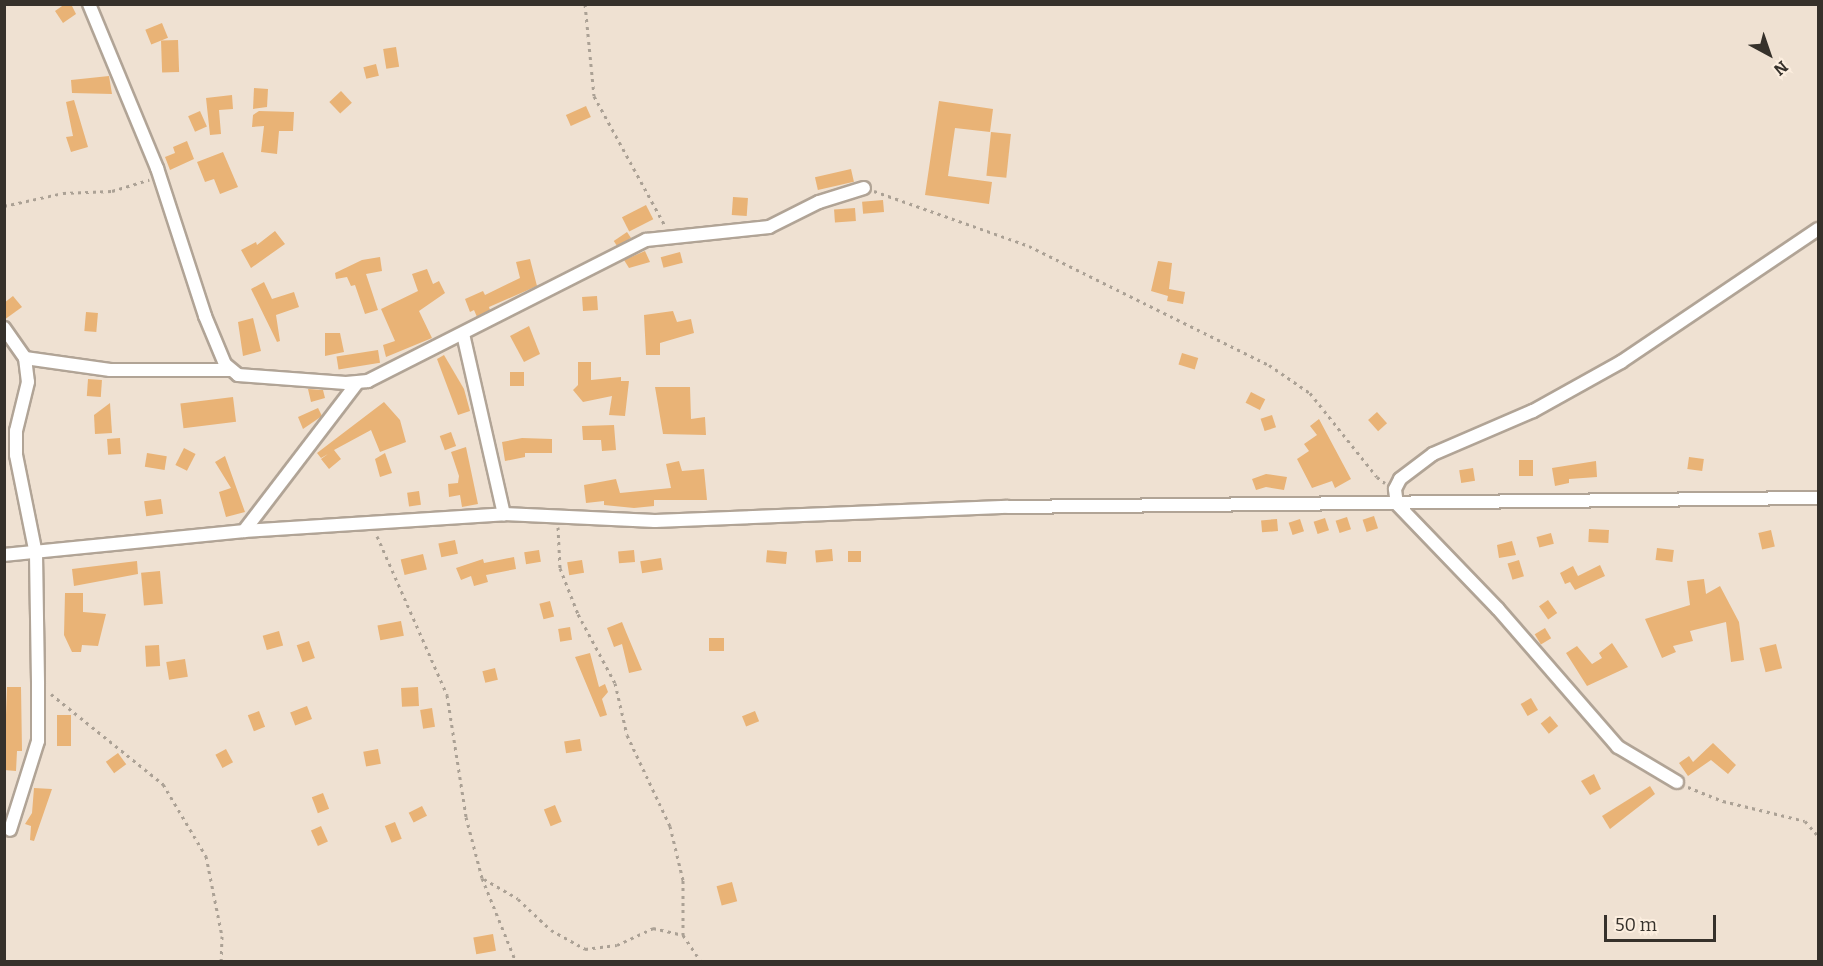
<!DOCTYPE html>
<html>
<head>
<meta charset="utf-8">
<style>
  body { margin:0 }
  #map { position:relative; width:1823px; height:966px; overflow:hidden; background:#efe1d2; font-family:Bitter,serif }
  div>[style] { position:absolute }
  .building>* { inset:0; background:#e9b376; transform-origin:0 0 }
  .path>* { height:3px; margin-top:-1.5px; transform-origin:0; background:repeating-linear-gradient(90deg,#aba195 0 3px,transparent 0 7.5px) }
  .roads { filter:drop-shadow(2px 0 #b1a496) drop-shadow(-2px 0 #b1a496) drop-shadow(0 2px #b1a496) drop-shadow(0 -2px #b1a496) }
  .minor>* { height:12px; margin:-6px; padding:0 6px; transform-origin:6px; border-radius:6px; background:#fff }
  span { translate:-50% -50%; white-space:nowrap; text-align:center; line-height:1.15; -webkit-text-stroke:4.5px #fceedf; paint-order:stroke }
  .frame { position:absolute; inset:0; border:6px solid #36312b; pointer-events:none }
  .north { position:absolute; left:1739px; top:24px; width:60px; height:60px; -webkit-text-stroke:4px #fceedf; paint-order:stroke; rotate:140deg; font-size:16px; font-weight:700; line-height:24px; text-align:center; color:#36312b }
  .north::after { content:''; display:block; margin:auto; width:21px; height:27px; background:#36312b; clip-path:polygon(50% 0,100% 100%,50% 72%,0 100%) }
  .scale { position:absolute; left:1604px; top:915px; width:112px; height:27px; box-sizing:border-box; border:3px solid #36312b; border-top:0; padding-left:8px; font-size:18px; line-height:21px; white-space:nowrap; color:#36312b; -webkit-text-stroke:4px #fceedf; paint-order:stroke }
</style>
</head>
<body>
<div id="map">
  <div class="building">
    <div style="clip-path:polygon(65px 4px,71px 4px,76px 14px,63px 23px,55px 11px)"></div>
    <div style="left:162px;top:23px;width:16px;height:18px;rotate:68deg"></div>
    <div style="left:178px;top:40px;width:32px;height:17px;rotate:88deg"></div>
    <div style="left:396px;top:47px;width:20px;height:13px;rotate:81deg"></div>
    <div style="left:376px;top:64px;width:12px;height:13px;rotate:76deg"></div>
    <div style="clip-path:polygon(109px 76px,112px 94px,72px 93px,71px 80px)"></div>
    <div style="clip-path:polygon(254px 88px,268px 89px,267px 107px,253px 109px)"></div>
    <div style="left:341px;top:91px;width:16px;height:16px;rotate:47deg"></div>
    <div style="clip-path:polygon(232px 95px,233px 109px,219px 110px,221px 134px,210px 135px,206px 98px)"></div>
    <div style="clip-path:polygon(74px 100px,88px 147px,71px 152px,66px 137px,73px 136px,66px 102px)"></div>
    <div style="clip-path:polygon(939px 101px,993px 109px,990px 132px,955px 128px,948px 176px,992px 182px,989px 204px,925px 195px)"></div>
    <div style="left:586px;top:106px;width:12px;height:22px;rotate:66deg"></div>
    <div style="left:200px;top:111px;width:17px;height:13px;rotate:66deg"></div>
    <div style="clip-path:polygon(259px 111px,294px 112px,293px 131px,279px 131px,277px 154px,261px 152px,264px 126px,252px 127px,253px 115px)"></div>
    <div style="left:991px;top:132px;width:20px;height:44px;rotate:6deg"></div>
    <div style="clip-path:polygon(187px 141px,194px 159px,170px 170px,165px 157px,175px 153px,173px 147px)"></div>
    <div style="clip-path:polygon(223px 152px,238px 187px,220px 194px,214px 179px,205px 182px,197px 162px)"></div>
    <div style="left:851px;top:169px;width:13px;height:37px;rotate:77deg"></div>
    <div style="left:733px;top:197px;width:15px;height:18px;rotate:4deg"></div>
    <div style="left:883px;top:200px;width:12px;height:21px;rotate:85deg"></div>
    <div style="left:646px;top:205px;width:16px;height:27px;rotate:63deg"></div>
    <div style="left:855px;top:208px;width:13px;height:21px;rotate:86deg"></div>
    <div style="clip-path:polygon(275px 231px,285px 244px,251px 268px,241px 250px,256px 242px,257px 245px)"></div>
    <div style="left:627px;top:232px;width:7px;height:16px;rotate:56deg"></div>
    <div style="clip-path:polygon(645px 251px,650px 262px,629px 268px,624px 260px)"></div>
    <div style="left:680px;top:252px;width:11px;height:20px;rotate:75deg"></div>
    <div style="clip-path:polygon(380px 257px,382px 271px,366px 274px,378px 310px,365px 314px,355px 285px,351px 286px,347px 277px,336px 279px,335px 273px,362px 260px)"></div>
    <div style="clip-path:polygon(530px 259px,537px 286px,489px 307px,490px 310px,477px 317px,474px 310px,470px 312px,465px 299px,483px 291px,485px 295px,520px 278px,516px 262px)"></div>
    <div style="clip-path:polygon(1158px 261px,1172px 263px,1169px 289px,1185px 292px,1183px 304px,1167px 301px,1168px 296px,1151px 291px)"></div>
    <div style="clip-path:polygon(427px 269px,433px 284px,439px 281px,445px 293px,419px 311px,432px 338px,386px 357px,383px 345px,395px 341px,381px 309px,418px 291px,412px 274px)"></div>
    <div style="clip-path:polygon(264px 282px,272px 299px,294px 292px,299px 307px,276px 315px,280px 341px,277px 342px,251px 289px)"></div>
    <div style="clip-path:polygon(13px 296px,22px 307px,4px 320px,4px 303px)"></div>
    <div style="left:597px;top:296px;width:14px;height:15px;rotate:86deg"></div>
    <div style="clip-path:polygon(673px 311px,677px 322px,691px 319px,694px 333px,660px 343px,660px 355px,646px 355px,644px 315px)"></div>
    <div style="left:86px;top:312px;width:12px;height:19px;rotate:5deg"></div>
    <div style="clip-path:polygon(253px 318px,261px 351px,243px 356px,238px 322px)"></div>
    <div style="clip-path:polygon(529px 326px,540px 354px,524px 362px,510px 336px)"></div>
    <div style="clip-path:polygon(325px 333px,340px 333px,344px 352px,325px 356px)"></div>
    <div style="left:378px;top:350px;width:13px;height:42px;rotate:81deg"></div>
    <div style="left:1182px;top:353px;width:17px;height:12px;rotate:17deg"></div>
    <div style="clip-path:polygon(444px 355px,464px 389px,470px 411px,458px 415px,437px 359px)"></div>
    <div style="clip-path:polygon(578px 362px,591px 362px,591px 380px,621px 377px,621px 381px,629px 381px,625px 416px,609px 415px,612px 396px,583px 402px,573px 390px,578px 385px)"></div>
    <div style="left:510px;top:372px;width:14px;height:14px"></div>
    <div style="left:88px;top:379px;width:14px;height:17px;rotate:4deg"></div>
    <div style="clip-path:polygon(655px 387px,690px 387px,691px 419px,705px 417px,706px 435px,663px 434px)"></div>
    <div style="clip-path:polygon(308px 389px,323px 390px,325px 398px,311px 402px)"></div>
    <div style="left:1251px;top:392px;width:16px;height:12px;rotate:27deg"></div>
    <div style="left:233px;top:397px;width:25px;height:53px;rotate:83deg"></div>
    <div style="clip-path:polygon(384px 402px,400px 420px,406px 442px,380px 452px,371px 430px,334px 450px,341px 459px,329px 469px,321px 459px,328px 454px,321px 458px,317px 453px)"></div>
    <div style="clip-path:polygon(110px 403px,112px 433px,95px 434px,94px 415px)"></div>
    <div style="clip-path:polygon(318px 408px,322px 416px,303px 429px,298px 417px)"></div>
    <div style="left:1377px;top:412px;width:15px;height:12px;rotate:48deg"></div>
    <div style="left:1272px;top:415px;width:13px;height:12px;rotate:72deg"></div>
    <div style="clip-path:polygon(1319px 419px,1351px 479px,1335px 488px,1332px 481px,1312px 488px,1297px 459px,1309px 451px,1304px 444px,1317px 435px,1310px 426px)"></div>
    <div style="clip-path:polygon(614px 425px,616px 450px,602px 451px,601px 440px,583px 440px,582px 426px)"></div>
    <div style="left:451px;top:432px;width:15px;height:12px;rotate:70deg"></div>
    <div style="left:120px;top:438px;width:16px;height:13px;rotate:86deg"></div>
    <div style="clip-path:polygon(522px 438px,552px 439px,552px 453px,525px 453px,525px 457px,505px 461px,502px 442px)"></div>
    <div style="clip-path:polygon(466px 447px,478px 504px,462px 507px,460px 495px,449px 497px,448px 484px,458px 483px,459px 476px,451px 452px)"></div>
    <div style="left:184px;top:448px;width:13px;height:19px;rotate:27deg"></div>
    <div style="left:147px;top:453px;width:20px;height:14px;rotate:9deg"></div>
    <div style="clip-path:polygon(385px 453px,392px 473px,380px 477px,375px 459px)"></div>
    <div style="clip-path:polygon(225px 456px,245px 512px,226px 517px,219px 492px,231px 488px,215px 462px)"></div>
    <div style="left:1689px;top:457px;width:15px;height:12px;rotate:8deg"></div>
    <div style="left:1519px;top:460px;width:14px;height:16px"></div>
    <div style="clip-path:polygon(679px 461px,682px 471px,704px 469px,707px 500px,654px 500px,654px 506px,634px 508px,604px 505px,604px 501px,586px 503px,584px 485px,616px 479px,620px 493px,671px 488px,666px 464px)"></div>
    <div style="clip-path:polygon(1596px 461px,1597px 477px,1569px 479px,1569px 483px,1555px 486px,1552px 468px)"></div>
    <div style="left:1473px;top:468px;width:13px;height:14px;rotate:81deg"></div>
    <div style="clip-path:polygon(1266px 474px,1287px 477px,1284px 490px,1266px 487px,1256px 490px,1252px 479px)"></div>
    <div style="left:419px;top:491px;width:14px;height:12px;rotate:82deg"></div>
    <div style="left:161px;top:499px;width:15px;height:17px;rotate:82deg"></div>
    <div style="left:1374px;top:516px;width:13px;height:12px;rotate:72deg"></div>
    <div style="left:1347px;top:517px;width:13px;height:12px;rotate:72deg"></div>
    <div style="left:1325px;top:518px;width:13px;height:12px;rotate:72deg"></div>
    <div style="left:1277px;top:519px;width:12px;height:16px;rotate:85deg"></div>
    <div style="left:1300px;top:519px;width:13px;height:12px;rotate:72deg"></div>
    <div style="left:1589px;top:529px;width:20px;height:13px;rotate:3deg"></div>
    <div style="left:1771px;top:530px;width:17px;height:13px;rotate:77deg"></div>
    <div style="left:1551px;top:533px;width:11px;height:15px;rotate:75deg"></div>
    <div style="left:455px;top:540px;width:14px;height:17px;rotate:78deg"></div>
    <div style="clip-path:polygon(1512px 541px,1516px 555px,1499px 558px,1497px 545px)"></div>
    <div style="left:1657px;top:548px;width:17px;height:12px;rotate:7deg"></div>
    <div style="left:832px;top:549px;width:12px;height:17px;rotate:85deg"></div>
    <div style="left:539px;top:550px;width:12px;height:15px;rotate:81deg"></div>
    <div style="left:634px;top:550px;width:12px;height:16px;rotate:85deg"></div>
    <div style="left:848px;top:551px;width:13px;height:11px"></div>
    <div style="left:787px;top:552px;width:12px;height:20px;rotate:95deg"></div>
    <div style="left:423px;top:554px;width:16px;height:23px;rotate:76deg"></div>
    <div style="clip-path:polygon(514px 557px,516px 569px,486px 575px,488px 582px,474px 586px,471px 576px,461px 580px,456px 568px,483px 559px,484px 563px)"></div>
    <div style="left:661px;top:558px;width:12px;height:21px;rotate:81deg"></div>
    <div style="left:582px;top:560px;width:13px;height:15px;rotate:81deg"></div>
    <div style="left:1519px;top:560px;width:17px;height:12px;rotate:73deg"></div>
    <div style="clip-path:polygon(137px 561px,138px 574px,74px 586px,72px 569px)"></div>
    <div style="clip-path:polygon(1600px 565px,1605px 576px,1575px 590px,1570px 582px,1565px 584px,1560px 573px,1573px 566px,1578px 576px)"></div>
    <div style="left:160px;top:571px;width:33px;height:19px;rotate:85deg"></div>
    <div style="clip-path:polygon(1704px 579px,1706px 594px,1720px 586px,1739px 622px,1744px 660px,1731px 662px,1726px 622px,1690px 631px,1693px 641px,1673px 646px,1676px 652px,1662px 658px,1645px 619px,1690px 605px,1687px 581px)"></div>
    <div style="clip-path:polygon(65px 593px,83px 593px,83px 612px,106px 614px,98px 646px,82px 645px,81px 652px,72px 652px,64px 635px)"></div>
    <div style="left:1548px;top:600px;width:16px;height:11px;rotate:55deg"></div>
    <div style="left:550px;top:601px;width:16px;height:11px;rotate:75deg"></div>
    <div style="left:401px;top:621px;width:15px;height:24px;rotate:79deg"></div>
    <div style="clip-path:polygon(622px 622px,626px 632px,642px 670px,629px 673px,622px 644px,614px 647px,607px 628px)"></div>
    <div style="left:570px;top:627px;width:13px;height:12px;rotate:81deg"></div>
    <div style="left:1545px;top:628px;width:12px;height:12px;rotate:59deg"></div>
    <div style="left:279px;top:631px;width:15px;height:17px;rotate:74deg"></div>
    <div style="left:709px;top:638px;width:15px;height:13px"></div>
    <div style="left:309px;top:641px;width:18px;height:13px;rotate:71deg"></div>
    <div style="clip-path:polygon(1612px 643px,1628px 667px,1587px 686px,1566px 653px,1577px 646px,1592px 664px,1602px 658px,1599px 653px)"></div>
    <div style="left:1776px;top:644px;width:25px;height:17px;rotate:76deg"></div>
    <div style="left:159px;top:645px;width:21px;height:14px;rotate:87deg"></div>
    <div style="clip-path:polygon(590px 653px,599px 687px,605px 684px,608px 692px,602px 699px,607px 715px,600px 717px,575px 657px)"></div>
    <div style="left:185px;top:659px;width:18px;height:19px;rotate:81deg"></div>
    <div style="left:495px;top:668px;width:12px;height:13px;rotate:76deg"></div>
    <div style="clip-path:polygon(7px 687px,21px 687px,22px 751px,17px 751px,16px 771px,4px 770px)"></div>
    <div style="left:418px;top:687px;width:19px;height:17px;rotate:87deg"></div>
    <div style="left:1531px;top:698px;width:14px;height:12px;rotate:60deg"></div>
    <div style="left:307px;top:706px;width:14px;height:18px;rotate:69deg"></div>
    <div style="left:432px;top:708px;width:19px;height:12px;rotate:81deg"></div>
    <div style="left:259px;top:711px;width:17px;height:12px;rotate:69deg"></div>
    <div style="left:755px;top:711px;width:11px;height:14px;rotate:68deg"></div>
    <div style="left:57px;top:715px;width:14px;height:31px"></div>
    <div style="left:1550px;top:716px;width:13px;height:12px;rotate:51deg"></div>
    <div style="left:580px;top:739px;width:12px;height:16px;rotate:81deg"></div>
    <div style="clip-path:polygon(1713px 743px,1736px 765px,1728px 774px,1711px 760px,1688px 776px,1679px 763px,1689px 756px,1693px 762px)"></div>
    <div style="left:226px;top:749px;width:15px;height:12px;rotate:62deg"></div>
    <div style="left:378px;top:749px;width:15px;height:15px;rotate:79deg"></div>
    <div style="left:118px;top:753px;width:14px;height:15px;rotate:54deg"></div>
    <div style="clip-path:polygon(1594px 774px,1601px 789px,1590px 795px,1581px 781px)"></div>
    <div style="clip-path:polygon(1650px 786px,1655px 794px,1610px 829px,1602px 816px)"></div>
    <div style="clip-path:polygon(34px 788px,52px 789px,34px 841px,30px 840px,31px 826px,25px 824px,32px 813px)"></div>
    <div style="left:323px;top:793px;width:17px;height:12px;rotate:69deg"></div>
    <div style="left:555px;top:805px;width:18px;height:12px;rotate:68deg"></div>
    <div style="left:422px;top:806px;width:11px;height:15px;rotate:63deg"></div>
    <div style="left:395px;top:822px;width:18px;height:11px;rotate:68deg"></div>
    <div style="left:321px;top:826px;width:17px;height:11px;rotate:66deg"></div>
    <div style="left:732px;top:882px;width:20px;height:16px;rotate:75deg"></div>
    <div style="left:493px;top:934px;width:17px;height:20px;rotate:80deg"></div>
  </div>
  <div class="path">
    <div style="left:585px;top:4px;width:92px;rotate:84.4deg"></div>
    <div style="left:594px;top:96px;width:146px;rotate:61.3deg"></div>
    <div style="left:874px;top:191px;width:164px;rotate:19.5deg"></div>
    <div style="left:1029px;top:246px;width:268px;rotate:26.4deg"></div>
    <div style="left:1269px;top:365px;width:50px;rotate:34.3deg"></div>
    <div style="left:1310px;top:393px;width:107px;rotate:51.4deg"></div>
    <div style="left:1377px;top:477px;width:10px;rotate:37deg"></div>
    <div style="left:4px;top:206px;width:60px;rotate:-12.4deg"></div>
    <div style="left:63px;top:193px;width:49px;rotate:-2.3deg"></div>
    <div style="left:112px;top:191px;width:39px;rotate:-17deg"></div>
    <div style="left:558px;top:527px;width:41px;rotate:87.2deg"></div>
    <div style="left:560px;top:568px;width:49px;rotate:68.6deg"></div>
    <div style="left:578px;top:614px;width:78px;rotate:61.8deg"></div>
    <div style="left:615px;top:683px;width:53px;rotate:77deg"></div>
    <div style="left:627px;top:735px;width:101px;rotate:64.7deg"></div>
    <div style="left:670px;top:826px;width:56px;rotate:76.5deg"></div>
    <div style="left:683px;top:880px;width:55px;rotate:90deg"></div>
    <div style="left:377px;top:536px;width:174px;rotate:66.2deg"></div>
    <div style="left:447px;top:695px;width:123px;rotate:81.1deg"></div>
    <div style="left:466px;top:817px;width:63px;rotate:75.3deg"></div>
    <div style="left:482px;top:878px;width:91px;rotate:68deg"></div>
    <div style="left:51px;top:694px;width:144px;rotate:38.8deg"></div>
    <div style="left:163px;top:784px;width:84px;rotate:59.2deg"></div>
    <div style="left:206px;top:856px;width:82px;rotate:78.7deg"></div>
    <div style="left:222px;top:936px;width:26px;rotate:92deg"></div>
    <div style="left:1688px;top:787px;width:38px;rotate:22deg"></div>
    <div style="left:1723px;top:801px;width:84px;rotate:13.7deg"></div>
    <div style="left:1805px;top:821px;width:20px;rotate:49deg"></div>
    <div style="left:484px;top:879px;width:39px;rotate:30deg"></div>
    <div style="left:518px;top:899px;width:45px;rotate:43.2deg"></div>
    <div style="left:551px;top:930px;width:39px;rotate:29deg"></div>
    <div style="left:585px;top:949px;width:32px;rotate:-7deg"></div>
    <div style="left:617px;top:945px;width:40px;rotate:-25deg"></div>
    <div style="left:653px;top:928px;width:31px;rotate:13deg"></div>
    <div style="left:683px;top:935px;width:32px;rotate:56deg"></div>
  </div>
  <div class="roads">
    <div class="minor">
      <div style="left:89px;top:4px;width:178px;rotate:67.5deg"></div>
      <div style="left:157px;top:168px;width:156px;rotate:72deg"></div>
      <div style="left:205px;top:316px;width:52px;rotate:67.4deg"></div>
      <div style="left:225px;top:364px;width:17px;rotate:40deg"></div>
      <div style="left:238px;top:375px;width:108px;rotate:4.2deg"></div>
      <div style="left:346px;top:383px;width:22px;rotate:-5deg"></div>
      <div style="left:368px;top:381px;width:312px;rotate:-26.9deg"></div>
      <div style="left:646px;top:240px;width:124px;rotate:-6deg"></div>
      <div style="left:769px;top:227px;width:56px;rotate:-26.6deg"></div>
      <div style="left:819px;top:202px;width:47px;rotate:-17.3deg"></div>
      <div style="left:4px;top:328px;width:37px;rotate:55deg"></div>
      <div style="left:25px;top:358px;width:24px;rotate:83deg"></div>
      <div style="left:28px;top:382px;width:50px;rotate:103.8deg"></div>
      <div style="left:16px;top:431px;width:24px;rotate:90deg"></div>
      <div style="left:16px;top:455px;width:101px;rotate:78.6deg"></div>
      <div style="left:36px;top:554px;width:130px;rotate:89.1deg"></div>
      <div style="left:38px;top:684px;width:57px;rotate:90deg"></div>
      <div style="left:38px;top:741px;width:93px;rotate:107.5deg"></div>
      <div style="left:463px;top:334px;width:185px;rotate:77.2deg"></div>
      <div style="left:25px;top:358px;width:86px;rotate:8deg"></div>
      <div style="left:110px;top:370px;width:120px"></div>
      <div style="left:244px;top:531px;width:186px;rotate:-52.6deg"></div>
      <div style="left:4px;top:555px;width:241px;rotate:-5.7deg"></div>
      <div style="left:244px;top:531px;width:261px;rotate:-3.7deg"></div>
      <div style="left:504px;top:514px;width:151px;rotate:2.7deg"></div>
      <div style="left:655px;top:521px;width:353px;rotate:-2.3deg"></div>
      <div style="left:1008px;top:507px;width:810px;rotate:-0.64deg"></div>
      <div style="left:1677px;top:782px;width:69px;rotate:-149.3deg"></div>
      <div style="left:1618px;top:747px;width:183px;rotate:-131deg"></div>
      <div style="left:1498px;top:609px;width:146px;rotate:-133.9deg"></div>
      <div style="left:1397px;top:504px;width:15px;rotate:-98deg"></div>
      <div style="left:1395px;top:489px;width:11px;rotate:-63deg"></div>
      <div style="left:1400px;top:479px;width:41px;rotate:-37.1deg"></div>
      <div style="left:1433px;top:454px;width:109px;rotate:-23.3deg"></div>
      <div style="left:1533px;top:411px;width:101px;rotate:-29.1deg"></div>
      <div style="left:1621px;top:362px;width:238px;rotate:-34deg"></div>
    </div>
  </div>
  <div class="frame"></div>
  <div class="north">N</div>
  <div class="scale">50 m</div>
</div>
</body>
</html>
